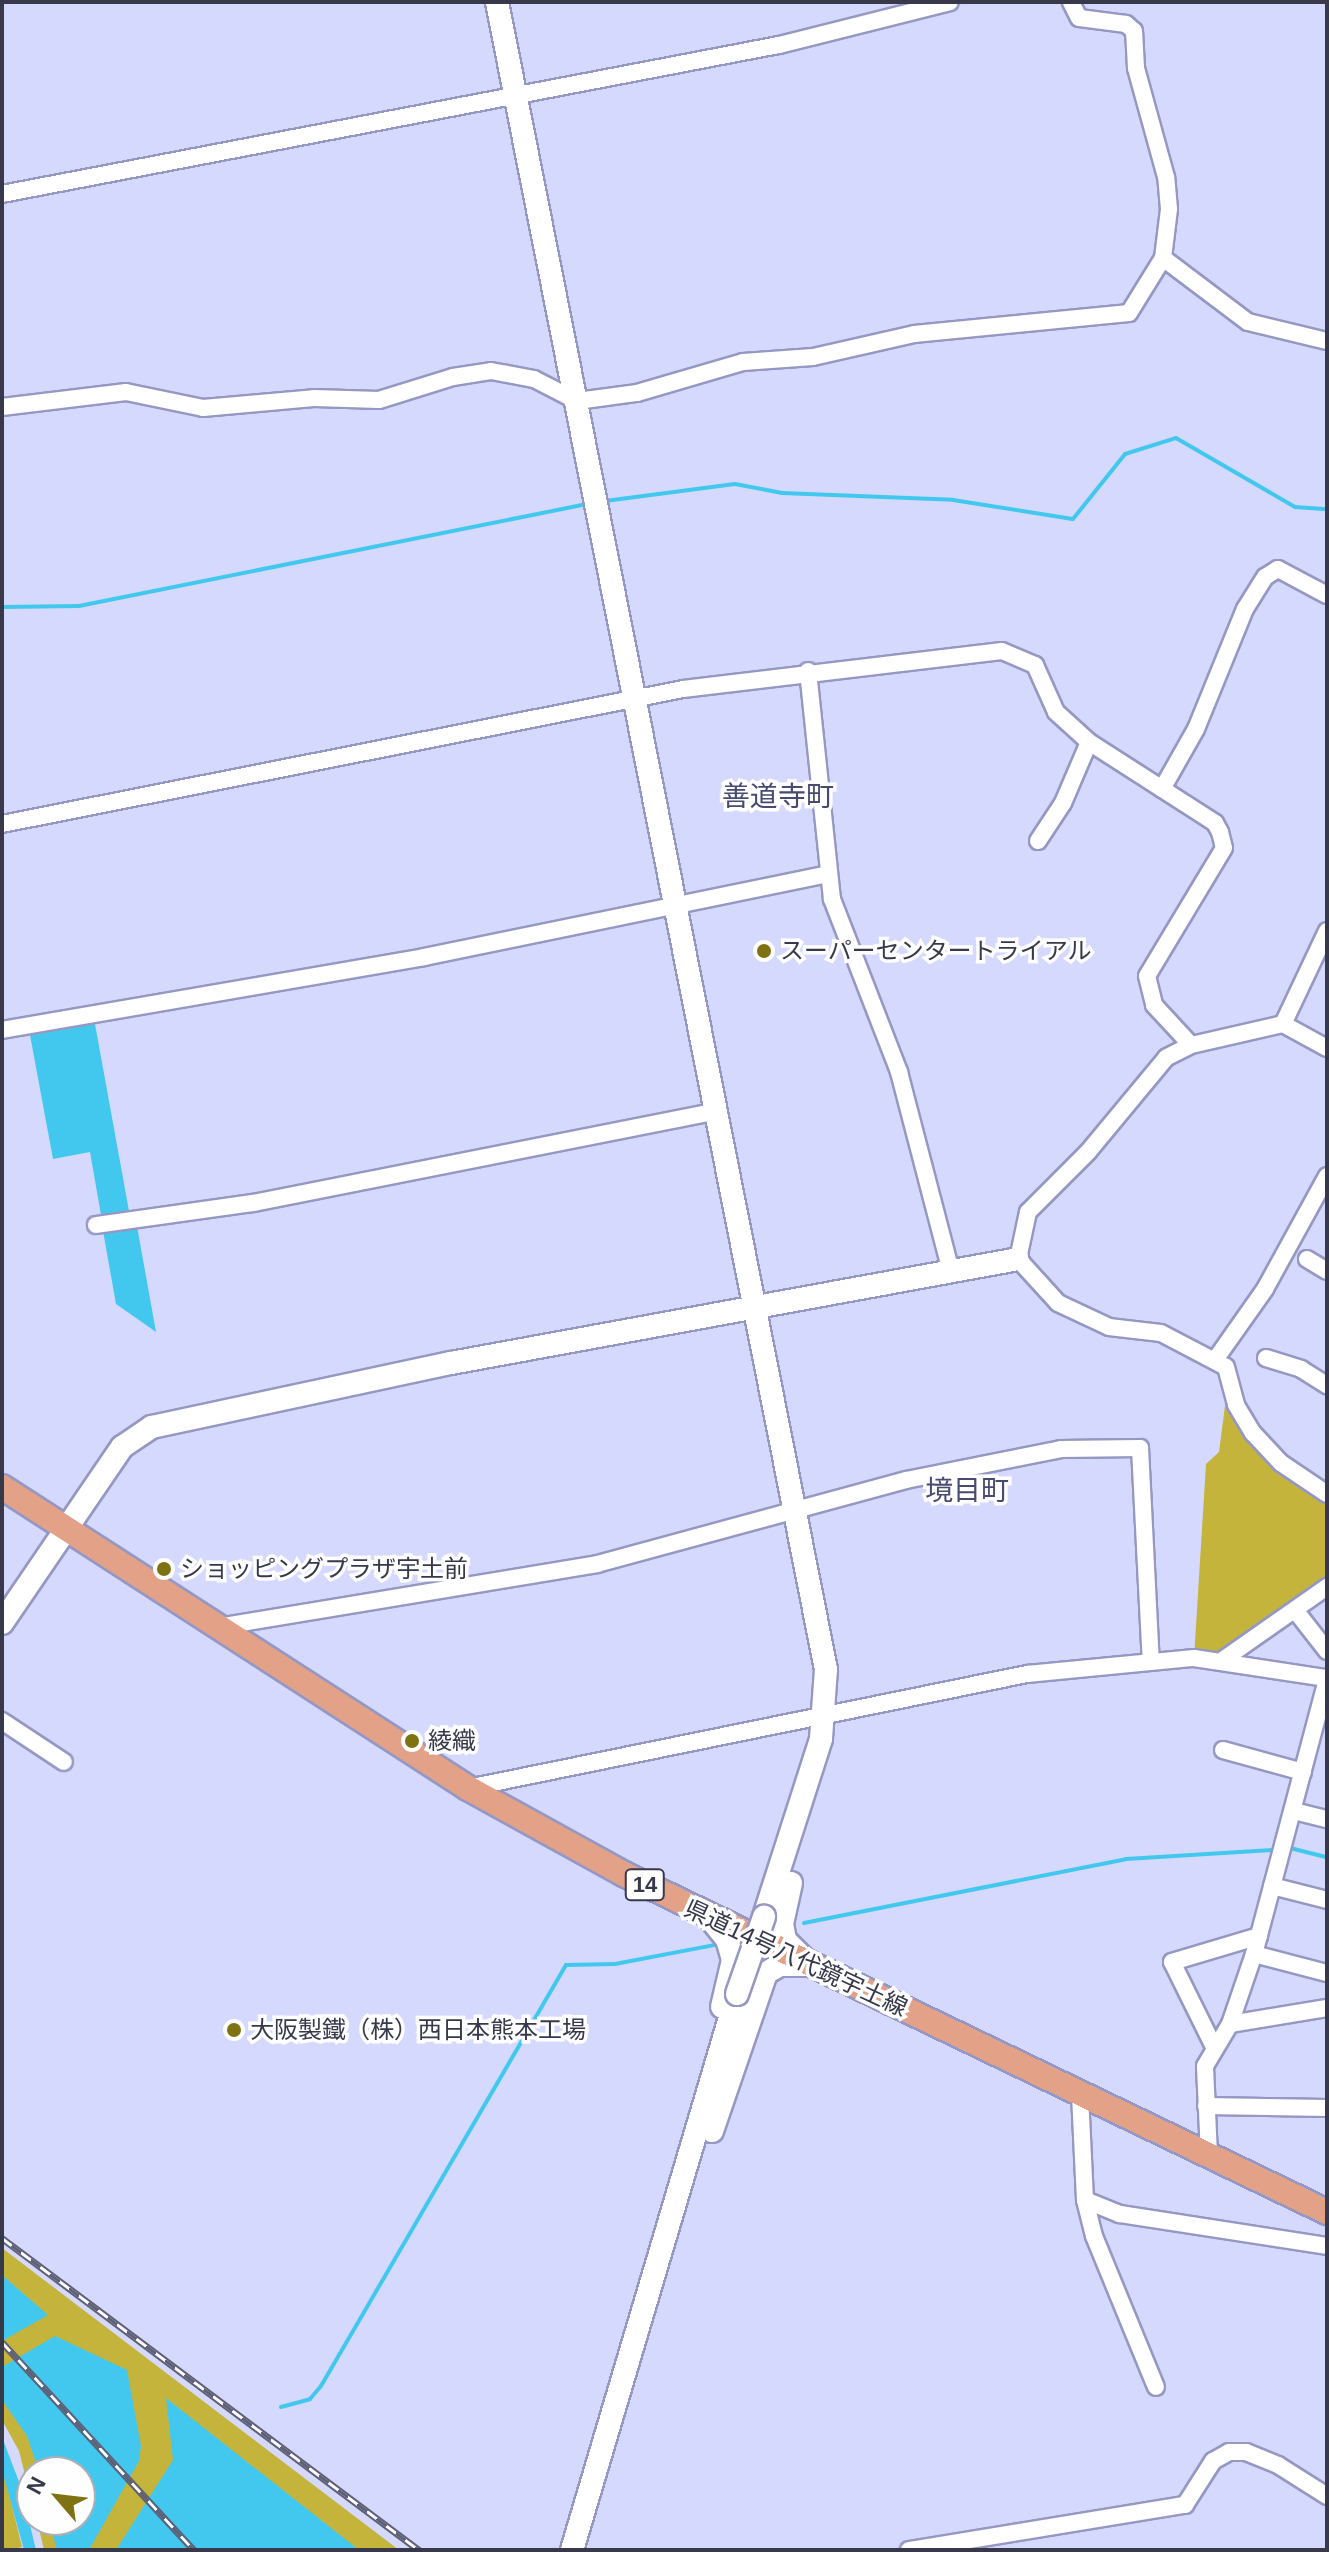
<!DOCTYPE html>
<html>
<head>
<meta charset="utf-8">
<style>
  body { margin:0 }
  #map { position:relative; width:1329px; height:2552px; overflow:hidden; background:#d6d9fe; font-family:Arial,"Noto Sans JP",sans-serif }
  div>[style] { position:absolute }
  .green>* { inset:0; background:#c4b43c }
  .water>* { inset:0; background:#42c8ef }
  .stream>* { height:4px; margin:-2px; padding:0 2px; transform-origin:2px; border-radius:2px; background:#42c8ef }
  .roads { filter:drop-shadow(2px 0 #9598c3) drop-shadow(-2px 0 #9598c3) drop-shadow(0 2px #9598c3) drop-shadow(0 -2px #9598c3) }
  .street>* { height:16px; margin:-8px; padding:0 8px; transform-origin:8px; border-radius:8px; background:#fff }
  .secondary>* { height:22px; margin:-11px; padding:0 11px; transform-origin:11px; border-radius:11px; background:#fff }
  .primary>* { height:24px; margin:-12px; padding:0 12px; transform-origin:12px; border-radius:12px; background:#e3a288 }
  .rail>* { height:7px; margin-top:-3.5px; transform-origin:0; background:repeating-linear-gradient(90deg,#fefefe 0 12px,#5e6076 0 24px); box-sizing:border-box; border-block:2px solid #5e6076 }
  .bridges { filter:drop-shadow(2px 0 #9598c3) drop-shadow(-2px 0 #9598c3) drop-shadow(0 2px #9598c3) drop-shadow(0 -2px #9598c3) }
  .secondary-bridge>* { height:22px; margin:-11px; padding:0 11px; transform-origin:11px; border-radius:11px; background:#fff }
  .dots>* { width:22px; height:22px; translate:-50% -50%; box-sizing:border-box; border:4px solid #fefefe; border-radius:50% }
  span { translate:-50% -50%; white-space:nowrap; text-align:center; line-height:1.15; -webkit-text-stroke:7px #fefefe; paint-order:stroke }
  .shield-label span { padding:2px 6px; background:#fefefe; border:2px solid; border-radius:6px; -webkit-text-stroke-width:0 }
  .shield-label { font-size:22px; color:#37384a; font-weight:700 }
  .poi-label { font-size:24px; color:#37384a }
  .left { translate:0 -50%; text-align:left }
  .street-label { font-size:24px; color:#37384a }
  .quarter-label { font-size:28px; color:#484a70 }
  .frame { position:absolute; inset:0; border:4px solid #37384a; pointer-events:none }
  .north { position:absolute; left:16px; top:2456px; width:80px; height:80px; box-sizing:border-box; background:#fefefe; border:2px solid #aeafb6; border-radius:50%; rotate:298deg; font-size:22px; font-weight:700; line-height:32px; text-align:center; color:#37384a }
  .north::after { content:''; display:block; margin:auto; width:28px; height:36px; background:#7e7213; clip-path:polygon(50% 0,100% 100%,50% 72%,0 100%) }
</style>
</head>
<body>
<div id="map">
  <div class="green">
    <div style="clip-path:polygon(1226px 1398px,1253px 1433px,1327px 1494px,1327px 1587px,1224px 1659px,1194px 1658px,1206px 1464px,1219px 1452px)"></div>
    <div style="clip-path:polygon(2px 2248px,399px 2550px,44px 2550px,37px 2520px,80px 2520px,80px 2472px,32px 2472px,32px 2502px,19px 2451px,2px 2420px)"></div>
    <div style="clip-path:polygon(2px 2465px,22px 2547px,11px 2550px,2px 2550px)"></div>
  </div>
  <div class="water">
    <div style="clip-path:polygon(95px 1024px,129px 1211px,101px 1215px,90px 1152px,53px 1159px,30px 1035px)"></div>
    <div style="clip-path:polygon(137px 1226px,156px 1332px,116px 1304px,103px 1231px)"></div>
    <div style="clip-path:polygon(2px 2275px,48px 2315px,2px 2341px)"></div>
    <div style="clip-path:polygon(55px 2336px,127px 2370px,141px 2446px,139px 2461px,89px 2550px,57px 2550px,49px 2520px,80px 2520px,80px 2472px,39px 2472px,27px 2436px,2px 2400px,2px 2367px)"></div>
    <div style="clip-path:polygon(166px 2398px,359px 2550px,116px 2550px,173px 2460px)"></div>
    <div style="clip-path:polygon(2px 2437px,21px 2487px,36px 2550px,24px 2550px,2px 2470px)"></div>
  </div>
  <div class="stream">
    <div style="left:605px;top:501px;width:131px;rotate:-7.5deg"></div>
    <div style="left:735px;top:484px;width:48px;rotate:10.8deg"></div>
    <div style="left:782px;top:493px;width:171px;rotate:2.3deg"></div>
    <div style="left:953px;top:500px;width:121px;rotate:9deg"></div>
    <div style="left:1073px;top:519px;width:83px;rotate:-51.3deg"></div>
    <div style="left:1125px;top:454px;width:53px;rotate:-17.4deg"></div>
    <div style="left:1176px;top:438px;width:138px;rotate:30.1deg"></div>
    <div style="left:1295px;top:507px;width:32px;rotate:4deg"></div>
    <div style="left:2px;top:607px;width:77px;rotate:-0.7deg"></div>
    <div style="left:79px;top:606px;width:518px;rotate:-11.35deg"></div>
    <div style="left:1290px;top:1848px;width:38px;rotate:14deg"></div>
    <div style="left:804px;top:1923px;width:328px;rotate:-11.2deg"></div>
    <div style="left:1126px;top:1859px;width:147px;rotate:-3.5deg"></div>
    <div style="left:281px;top:2407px;width:30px;rotate:-15deg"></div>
    <div style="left:310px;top:2399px;width:17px;rotate:-50deg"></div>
    <div style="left:321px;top:2386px;width:487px;rotate:-59.8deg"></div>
    <div style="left:566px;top:1965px;width:49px;rotate:-1.2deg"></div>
    <div style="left:615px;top:1964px;width:102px;rotate:-10.8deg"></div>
  </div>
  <div class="roads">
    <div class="street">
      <div style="left:2px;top:194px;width:791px;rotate:-10.86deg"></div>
      <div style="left:779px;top:45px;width:176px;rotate:-14.1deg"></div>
      <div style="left:1163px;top:258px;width:106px;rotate:37deg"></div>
      <div style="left:1248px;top:322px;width:81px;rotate:13.5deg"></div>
      <div style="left:2px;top:407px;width:125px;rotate:-6.9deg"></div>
      <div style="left:126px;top:392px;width:79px;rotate:11.7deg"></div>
      <div style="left:203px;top:408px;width:111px;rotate:-5.1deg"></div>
      <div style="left:314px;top:398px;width:65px;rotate:1.8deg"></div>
      <div style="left:379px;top:400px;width:77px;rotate:-17.3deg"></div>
      <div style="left:453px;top:377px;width:38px;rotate:-9deg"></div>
      <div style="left:491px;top:371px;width:44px;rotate:10.5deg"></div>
      <div style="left:534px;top:379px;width:48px;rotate:27.1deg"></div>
      <div style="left:577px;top:401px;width:61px;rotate:-7.6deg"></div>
      <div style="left:637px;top:393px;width:110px;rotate:-16.3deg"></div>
      <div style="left:743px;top:362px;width:70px;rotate:-4.1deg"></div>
      <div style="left:813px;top:357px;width:104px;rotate:-12.8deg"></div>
      <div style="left:914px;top:334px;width:216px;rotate:-5.6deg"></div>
      <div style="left:1129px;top:313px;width:65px;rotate:-58.3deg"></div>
      <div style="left:1163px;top:258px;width:49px;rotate:-83deg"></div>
      <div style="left:1169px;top:209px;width:32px;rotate:-95deg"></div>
      <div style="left:1166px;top:177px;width:113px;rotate:-105.4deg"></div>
      <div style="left:1136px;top:68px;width:37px;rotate:-93deg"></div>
      <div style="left:1134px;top:31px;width:11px;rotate:-139deg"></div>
      <div style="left:1126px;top:24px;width:47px;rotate:-172.7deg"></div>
      <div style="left:1079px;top:18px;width:18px;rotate:-117deg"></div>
      <div style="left:808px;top:671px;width:229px;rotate:84deg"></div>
      <div style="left:832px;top:899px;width:186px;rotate:68.8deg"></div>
      <div style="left:899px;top:1072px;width:207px;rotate:75.4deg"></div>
      <div style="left:1162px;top:789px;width:69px;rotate:-60.5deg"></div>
      <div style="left:1196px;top:729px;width:130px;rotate:-67.8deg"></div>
      <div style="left:1245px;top:609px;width:38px;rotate:-58deg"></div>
      <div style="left:1265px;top:577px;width:15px;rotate:-32deg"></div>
      <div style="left:1278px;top:569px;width:55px;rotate:28deg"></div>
      <div style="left:2px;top:824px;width:694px;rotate:-11.21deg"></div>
      <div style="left:683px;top:689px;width:321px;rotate:-6.8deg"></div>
      <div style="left:1002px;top:651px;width:36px;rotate:23deg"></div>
      <div style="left:1035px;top:665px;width:51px;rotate:65.9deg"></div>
      <div style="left:1056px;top:712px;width:45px;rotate:42.3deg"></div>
      <div style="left:1089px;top:742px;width:150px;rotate:32.7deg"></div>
      <div style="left:1215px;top:823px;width:10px;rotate:61deg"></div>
      <div style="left:1220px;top:832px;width:16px;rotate:76deg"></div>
      <div style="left:1224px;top:848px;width:149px;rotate:121deg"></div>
      <div style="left:1147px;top:976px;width:30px;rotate:76deg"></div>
      <div style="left:1154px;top:1005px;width:54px;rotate:47.2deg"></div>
      <div style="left:1038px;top:841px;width:45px;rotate:-56.7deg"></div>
      <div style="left:1063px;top:803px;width:66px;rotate:-66.9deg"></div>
      <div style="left:1327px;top:931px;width:103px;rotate:115.3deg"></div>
      <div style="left:1283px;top:1024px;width:94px;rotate:167.1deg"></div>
      <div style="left:1191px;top:1045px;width:28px;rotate:153deg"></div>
      <div style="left:1166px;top:1058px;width:122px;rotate:129.7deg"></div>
      <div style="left:1088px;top:1152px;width:85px;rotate:135deg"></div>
      <div style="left:1028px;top:1212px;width:48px;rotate:102deg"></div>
      <div style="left:1018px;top:1259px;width:59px;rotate:47.7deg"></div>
      <div style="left:1058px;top:1303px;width:56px;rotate:25.2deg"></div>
      <div style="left:1109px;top:1327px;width:52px;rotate:6.6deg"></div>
      <div style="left:1161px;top:1333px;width:73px;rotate:27.6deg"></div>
      <div style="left:1226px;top:1367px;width:39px;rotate:75deg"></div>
      <div style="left:1236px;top:1405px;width:33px;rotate:59deg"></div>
      <div style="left:1253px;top:1433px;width:41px;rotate:47deg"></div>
      <div style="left:1281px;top:1463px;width:55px;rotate:34deg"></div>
      <div style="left:1283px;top:1024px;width:50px;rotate:28.6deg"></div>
      <div style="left:2px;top:1030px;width:428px;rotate:-9.8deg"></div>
      <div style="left:424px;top:957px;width:411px;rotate:-11.6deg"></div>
      <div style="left:96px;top:1225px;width:159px;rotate:-8deg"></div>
      <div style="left:253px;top:1203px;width:473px;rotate:-11.2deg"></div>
      <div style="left:1307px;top:1259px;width:23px;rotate:31deg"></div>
      <div style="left:1266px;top:1358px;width:37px;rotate:17deg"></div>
      <div style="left:1301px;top:1369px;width:31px;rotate:32deg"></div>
      <div style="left:1215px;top:1360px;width:87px;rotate:-54.8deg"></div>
      <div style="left:1265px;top:1289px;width:129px;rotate:-61.2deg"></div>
      <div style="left:1295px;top:1610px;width:52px;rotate:52deg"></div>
      <div style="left:217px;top:1627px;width:385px;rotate:-9.4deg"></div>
      <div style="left:597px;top:1564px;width:320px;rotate:-15.2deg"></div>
      <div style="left:906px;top:1480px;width:158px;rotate:-11.3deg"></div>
      <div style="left:1061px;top:1449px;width:79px;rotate:-0.7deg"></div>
      <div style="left:1140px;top:1448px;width:214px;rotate:87.1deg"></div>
      <div style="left:1224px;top:1659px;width:126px;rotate:-35deg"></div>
      <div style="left:2px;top:1721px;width:74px;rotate:33.5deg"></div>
      <div style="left:1223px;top:1750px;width:83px;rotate:15.4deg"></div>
      <div style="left:468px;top:1788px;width:571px;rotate:-11.53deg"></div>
      <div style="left:1027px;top:1674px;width:168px;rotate:-5.5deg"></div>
      <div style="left:1194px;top:1658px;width:134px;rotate:8.6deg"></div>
      <div style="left:1294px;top:1811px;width:34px;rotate:14deg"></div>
      <div style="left:1272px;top:1886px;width:57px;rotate:14.3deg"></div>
      <div style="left:1254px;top:1954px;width:75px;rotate:14.6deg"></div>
      <div style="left:1230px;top:2024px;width:98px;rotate:-9.4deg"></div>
      <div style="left:1215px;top:2049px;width:97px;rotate:-116.3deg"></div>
      <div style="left:1172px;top:1962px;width:91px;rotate:-16.6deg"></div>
      <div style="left:1080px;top:2094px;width:106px;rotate:87.3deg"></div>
      <div style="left:1085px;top:2200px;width:37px;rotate:76deg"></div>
      <div style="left:1094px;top:2236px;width:163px;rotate:67.7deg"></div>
      <div style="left:1206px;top:2106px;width:121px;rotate:0.9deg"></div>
      <div style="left:1209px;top:2155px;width:89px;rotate:-92.6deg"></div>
      <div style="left:1205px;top:2066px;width:49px;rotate:-59.2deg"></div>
      <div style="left:1230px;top:2024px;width:74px;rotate:-71.1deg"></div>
      <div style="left:1254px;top:1954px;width:285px;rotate:-75.1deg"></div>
      <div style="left:1085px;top:2200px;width:38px;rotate:22deg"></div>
      <div style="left:1120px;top:2214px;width:209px;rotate:8.8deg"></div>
      <div style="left:909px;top:2550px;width:280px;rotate:-9.3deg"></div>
      <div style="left:1185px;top:2505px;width:52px;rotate:-57.5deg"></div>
      <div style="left:1213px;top:2461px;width:18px;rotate:-29deg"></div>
      <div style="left:1229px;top:2452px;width:17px"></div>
      <div style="left:1246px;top:2452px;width:35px;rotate:22deg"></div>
      <div style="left:1278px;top:2465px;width:58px;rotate:32.3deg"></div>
    </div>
    <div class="secondary">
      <div style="left:497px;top:2px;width:1699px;rotate:78.84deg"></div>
      <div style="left:826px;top:1669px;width:70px;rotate:94.1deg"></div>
      <div style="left:821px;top:1739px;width:187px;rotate:107.8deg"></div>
      <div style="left:2px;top:1623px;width:213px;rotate:-55.7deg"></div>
      <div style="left:122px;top:1447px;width:36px;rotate:-34deg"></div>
      <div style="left:152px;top:1427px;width:306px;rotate:-12.1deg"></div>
      <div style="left:451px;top:1363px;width:576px;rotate:-10.39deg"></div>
      <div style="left:791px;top:1883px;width:42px;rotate:102.4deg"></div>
      <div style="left:782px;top:1924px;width:16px;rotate:79deg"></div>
      <div style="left:785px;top:1940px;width:27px;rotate:45deg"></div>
      <div style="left:709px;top:1917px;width:28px;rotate:51deg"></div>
      <div style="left:727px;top:1939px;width:22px;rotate:74deg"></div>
      <div style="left:733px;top:1960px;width:48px;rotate:103.2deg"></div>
      <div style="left:712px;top:2131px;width:167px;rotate:-71.1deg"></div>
      <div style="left:766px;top:1973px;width:16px;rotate:-30deg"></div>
      <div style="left:780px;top:1965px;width:32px"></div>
      <div style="left:572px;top:2550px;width:580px;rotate:-73.47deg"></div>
    </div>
    <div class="primary">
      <div style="left:2px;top:1487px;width:555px;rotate:32.86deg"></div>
      <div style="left:468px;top:1788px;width:178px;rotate:28.9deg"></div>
      <div style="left:624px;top:1874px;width:780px;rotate:25.68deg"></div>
    </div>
  </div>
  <div class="rail">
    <div style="left:2px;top:2238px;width:521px;rotate:36.8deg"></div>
    <div style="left:2px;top:2342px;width:283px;rotate:47.3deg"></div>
  </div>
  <div class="bridges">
    <div class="secondary-bridge">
      <div style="left:737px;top:1994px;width:82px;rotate:-70.7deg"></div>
    </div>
  </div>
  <div class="dots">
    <div style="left:764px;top:951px;background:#7e7213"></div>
    <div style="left:164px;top:1569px;background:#7e7213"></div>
    <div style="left:412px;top:1741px;background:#7e7213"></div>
    <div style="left:234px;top:2030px;background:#7e7213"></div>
  </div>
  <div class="shield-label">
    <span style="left:645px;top:1885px">14</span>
  </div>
  <div class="poi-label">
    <span class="left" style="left:780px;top:951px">スーパーセンタートライアル</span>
    <span class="left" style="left:180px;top:1569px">ショッピングプラザ宇土前</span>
    <span class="left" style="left:428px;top:1741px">綾織</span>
    <span class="left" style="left:250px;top:2030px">大阪製鐵（株）西日本熊本工場</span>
  </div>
  <div class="street-label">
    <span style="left:796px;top:1958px;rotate:25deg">県道14号八代鏡宇土線</span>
  </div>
  <div class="quarter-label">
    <span style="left:778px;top:797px">善道寺町</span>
    <span style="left:967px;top:1491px">境目町</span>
  </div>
  <div class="frame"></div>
  <div class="north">N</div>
</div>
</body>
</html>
